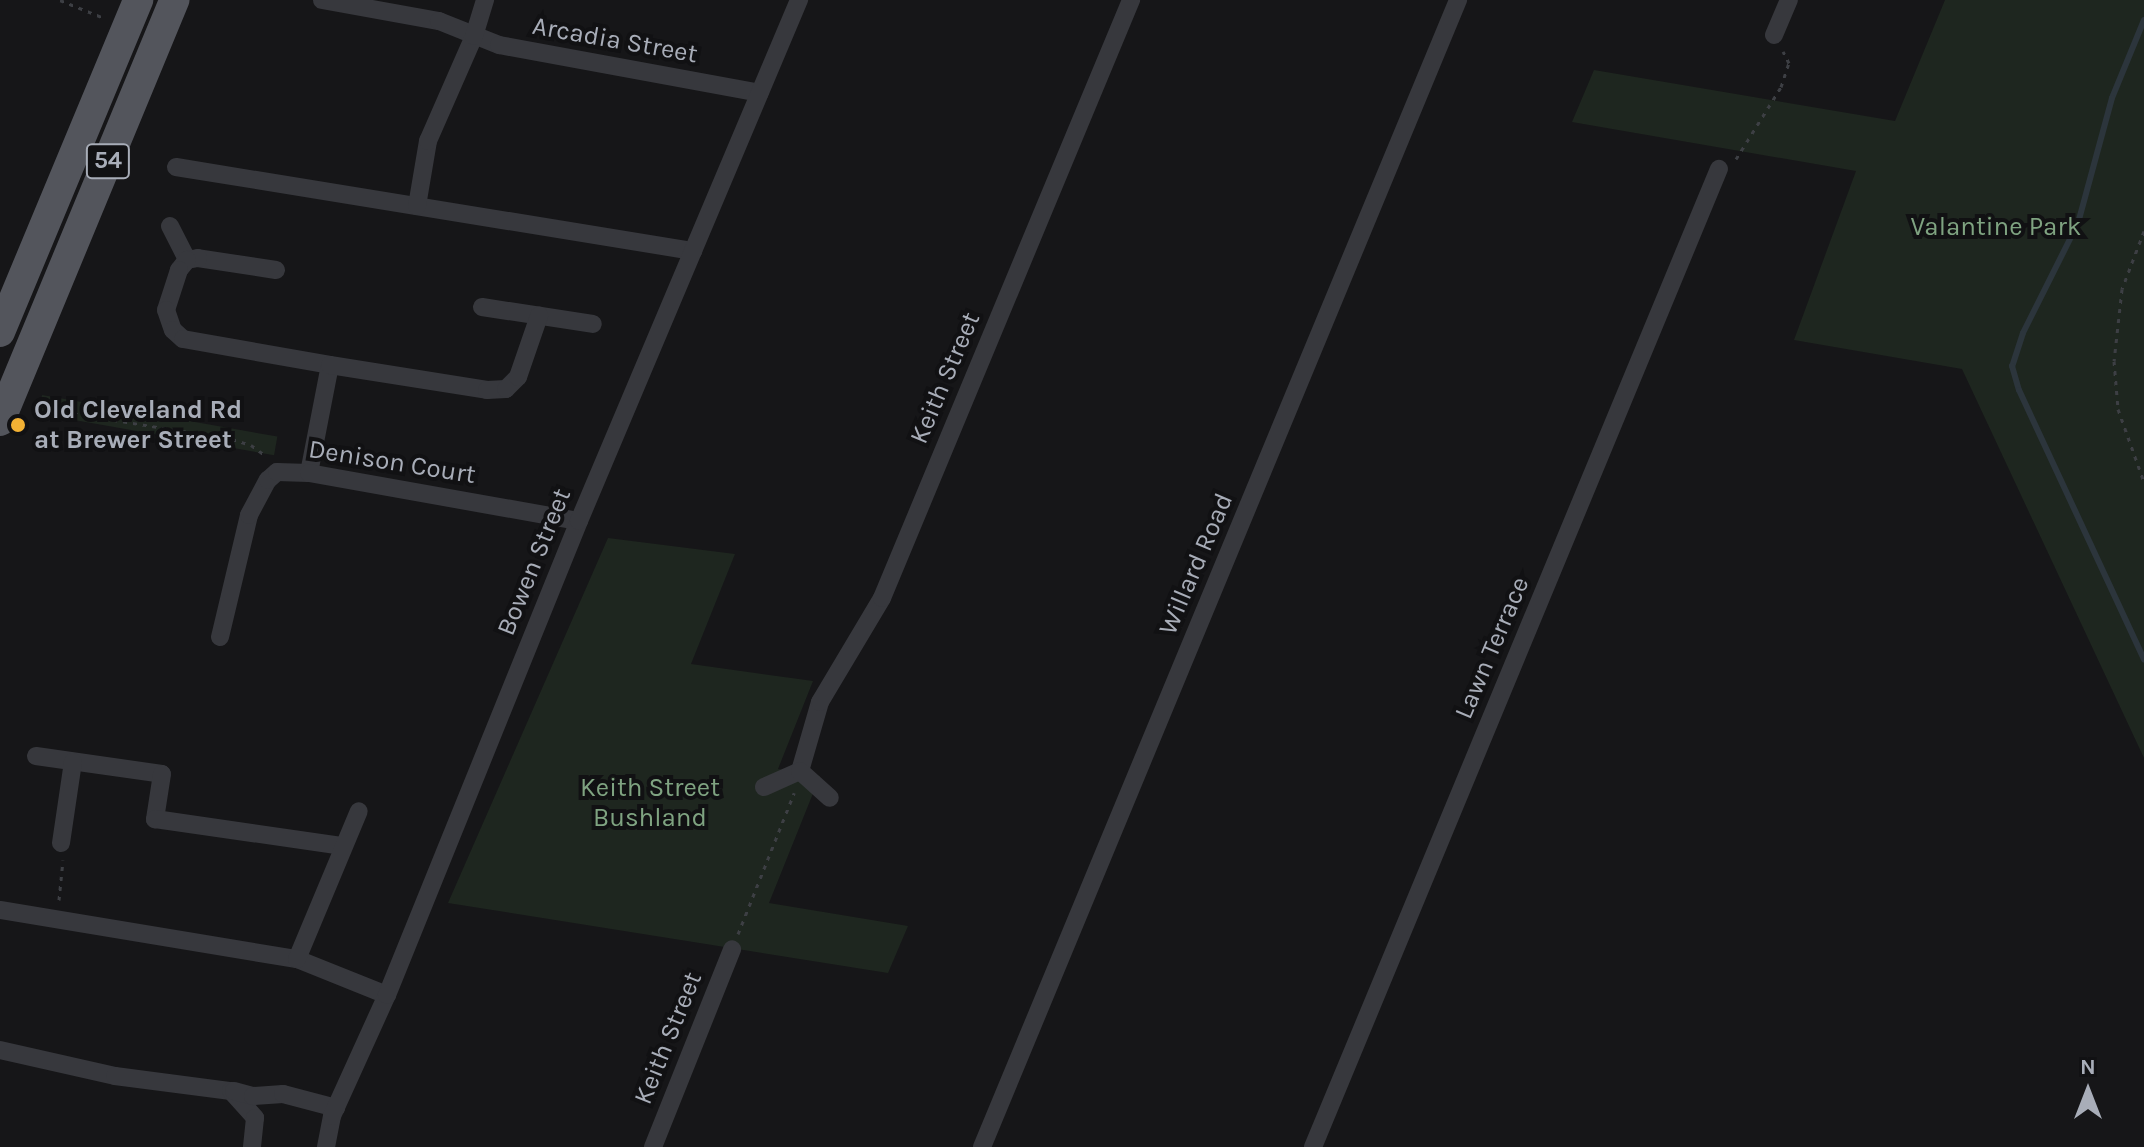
<!DOCTYPE html>
<html>
<head>
<meta charset="utf-8">
<style>
  body { margin:0 }
  #map { position:relative; width:2144px; height:1147px; overflow:hidden; background:#161618; font-family:Karla,sans-serif }
  div>[style] { position:absolute }
  .green>* { inset:0; background:#1e261f; transform-origin:0 0 }
  .stream>* { height:6px; margin:-3px; padding:0 3px; transform-origin:3px; border-radius:3px; background:#2c353c }
  .path>* { height:3px; margin-top:-1.5px; transform-origin:0; background:repeating-linear-gradient(90deg,#3d3f44 0 4px,transparent 0 10px) }
  .street>* { height:18px; margin:-9px; padding:0 9px; transform-origin:9px; border-radius:9px; background:#37383d }
  .primary>* { height:30px; margin:-15px; padding:0 15px; transform-origin:15px; border-radius:15px; background:#53555c }
  .dots>* { width:22px; height:22px; translate:-50% -50%; box-sizing:border-box; border:4px solid #111113; border-radius:50% }
  span { translate:-50% -50%; white-space:nowrap; text-align:center; line-height:1.15; -webkit-text-stroke:8px #111113; paint-order:stroke }
  .shield-label span { padding:2px 6px; background:#111113; border:2px solid; border-radius:6px; -webkit-text-stroke-width:0 }
  .shield-label { font-size:24px; color:#a8adb8; font-weight:700 }
  .street-label { font-size:26px; color:#a8adb8 }
  .park-label { font-size:26px; color:#7fa381 }
  .poi-label { font-size:26px; color:#a8adb8; font-weight:700 }
  .left { translate:0 -50%; text-align:left }
  .north { position:absolute; left:2048px; top:1051px; width:80px; height:80px; -webkit-text-stroke:6px #111113; paint-order:stroke; rotate:0deg; font-size:22px; font-weight:700; line-height:32px; text-align:center; color:#a8adb8 }
  .north::after { content:''; display:block; margin:auto; width:28px; height:36px; background:#a8adb8; clip-path:polygon(50% 0,100% 100%,50% 72%,0 100%) }
</style>
</head>
<body>
<div id="map">
  <div class="green">
    <div style="clip-path:polygon(1945px 0,2144px 0,2144px 758px,1962px 369px,1794px 340px,1856px 171px,1572px 122px,1594px 70px,1895px 121px)"></div>
    <div style="left:42px;top:395px;width:239px;height:19px;rotate:10deg"></div>
    <div style="clip-path:polygon(608px 538px,735px 554px,691px 664px,813px 681px,778px 769px,820px 776px,769px 903px,908px 926px,888px 973px,448px 903px)"></div>
  </div>
  <div class="stream">
    <div style="left:2144px;top:20px;width:84px;rotate:112.3deg"></div>
    <div style="left:2112px;top:98px;width:130px;rotate:105.2deg"></div>
    <div style="left:2078px;top:223px;width:123px;rotate:116.6deg"></div>
    <div style="left:2023px;top:333px;width:35px;rotate:108deg"></div>
    <div style="left:2012px;top:366px;width:25px;rotate:74deg"></div>
    <div style="left:2019px;top:390px;width:297px;rotate:65.1deg"></div>
  </div>
  <div class="path">
    <div style="left:60px;top:0;width:48px;rotate:22.2deg"></div>
    <div style="left:1736px;top:159px;width:85px;rotate:-58deg"></div>
    <div style="left:1781px;top:87px;width:25px;rotate:-72deg"></div>
    <div style="left:1789px;top:63px;width:13px;rotate:-117deg"></div>
    <div style="left:2144px;top:231px;width:62px;rotate:110.8deg"></div>
    <div style="left:2122px;top:289px;width:72px;rotate:96.3deg"></div>
    <div style="left:2114px;top:361px;width:48px;rotate:85.2deg"></div>
    <div style="left:2118px;top:409px;width:77px;rotate:70.4deg"></div>
    <div style="left:34px;top:407px;width:201px;rotate:9.2deg"></div>
    <div style="left:232px;top:439px;width:20px;rotate:18deg"></div>
    <div style="left:251px;top:445px;width:19px;rotate:36deg"></div>
    <div style="left:59px;top:900px;width:40px;rotate:-84.3deg"></div>
    <div style="left:738px;top:934px;width:152px;rotate:-68.3deg"></div>
  </div>
  <div class="street">
    <div style="left:322px;top:0;width:119px;rotate:10.2deg"></div>
    <div style="left:439px;top:21px;width:65px;rotate:21.8deg"></div>
    <div style="left:499px;top:45px;width:265px;rotate:10.4deg"></div>
    <div style="left:1774px;top:35px;width:38px;rotate:-67deg"></div>
    <div style="left:176px;top:167px;width:524px;rotate:9.23deg"></div>
    <div style="left:417px;top:206px;width:66px;rotate:-80.4deg"></div>
    <div style="left:428px;top:141px;width:115px;rotate:-66.3deg"></div>
    <div style="left:474px;top:36px;width:38px;rotate:-73deg"></div>
    <div style="left:170px;top:226px;width:38px;rotate:63deg"></div>
    <div style="left:276px;top:270px;width:79px;rotate:-171.3deg"></div>
    <div style="left:198px;top:258px;width:11px;rotate:170deg"></div>
    <div style="left:187px;top:260px;width:13px;rotate:129deg"></div>
    <div style="left:179px;top:270px;width:42px;rotate:108deg"></div>
    <div style="left:166px;top:310px;width:21px;rotate:71deg"></div>
    <div style="left:173px;top:330px;width:13px;rotate:42deg"></div>
    <div style="left:183px;top:339px;width:149px;rotate:10deg"></div>
    <div style="left:482px;top:307px;width:112px;rotate:8.7deg"></div>
    <div style="left:309px;top:473px;width:110px;rotate:-79deg"></div>
    <div style="left:330px;top:365px;width:159px;rotate:9deg"></div>
    <div style="left:487px;top:390px;width:19px;rotate:-3deg"></div>
    <div style="left:506px;top:389px;width:17px;rotate:-45deg"></div>
    <div style="left:518px;top:377px;width:65px;rotate:-71deg"></div>
    <div style="left:220px;top:637px;width:125px;rotate:-76.6deg"></div>
    <div style="left:249px;top:515px;width:40px;rotate:-62deg"></div>
    <div style="left:268px;top:480px;width:12px;rotate:-42deg"></div>
    <div style="left:277px;top:472px;width:32px;rotate:2deg"></div>
    <div style="left:309px;top:473px;width:274px;rotate:10.1deg"></div>
    <div style="left:36px;top:756px;width:127px;rotate:8.1deg"></div>
    <div style="left:162px;top:774px;width:46px;rotate:98.8deg"></div>
    <div style="left:155px;top:819px;width:190px;rotate:8.2deg"></div>
    <div style="left:800px;top:771px;width:72px;rotate:-73.8deg"></div>
    <div style="left:820px;top:702px;width:121px;rotate:-59.2deg"></div>
    <div style="left:882px;top:598px;width:648px;rotate:-67.39deg"></div>
    <div style="left:764px;top:787px;width:39px;rotate:-24deg"></div>
    <div style="left:800px;top:771px;width:40px;rotate:42deg"></div>
    <div style="left:61px;top:843px;width:82px;rotate:-81.6deg"></div>
    <div style="left:0;top:910px;width:301px;rotate:9.4deg"></div>
    <div style="left:297px;top:959px;width:97px;rotate:21.8deg"></div>
    <div style="left:297px;top:959px;width:160px;rotate:-67.3deg"></div>
    <div style="left:0;top:1050px;width:118px;rotate:12.7deg"></div>
    <div style="left:115px;top:1076px;width:117px;rotate:7.4deg"></div>
    <div style="left:231px;top:1091px;width:36px;rotate:48deg"></div>
    <div style="left:255px;top:1118px;width:29px;rotate:96deg"></div>
    <div style="left:234px;top:1091px;width:20px;rotate:15deg"></div>
    <div style="left:253px;top:1096px;width:30px;rotate:-4deg"></div>
    <div style="left:283px;top:1094px;width:55px;rotate:14.8deg"></div>
    <div style="left:326px;top:1147px;width:32px;rotate:-79deg"></div>
    <div style="left:332px;top:1116px;width:133px;rotate:-65.6deg"></div>
    <div style="left:387px;top:995px;width:511px;rotate:-67.95deg"></div>
    <div style="left:579px;top:521px;width:566px;rotate:-67.11deg"></div>
    <div style="left:653px;top:1147px;width:213px;rotate:-68.2deg"></div>
    <div style="left:982px;top:1147px;width:1242px;rotate:-67.46deg"></div>
    <div style="left:1313px;top:1147px;width:1059px;rotate:-67.46deg"></div>
  </div>
  <div class="primary">
    <div style="left:0;top:332px;width:360px;rotate:-67.4deg"></div>
    <div style="left:0;top:421px;width:456px;rotate:-67.5deg"></div>
  </div>
  <div class="dots">
    <div style="left:18px;top:425px;background:#f2b134"></div>
  </div>
  <div class="shield-label">
    <span style="left:108px;top:161px">54</span>
  </div>
  <div class="street-label">
    <span style="left:615px;top:40px;rotate:10deg">Arcadia Street</span>
    <span style="left:945px;top:378px;rotate:-67deg">Keith Street</span>
    <span style="left:392px;top:462px;rotate:9deg">Denison Court</span>
    <span style="left:534px;top:562px;rotate:-68deg">Bowen Street</span>
    <span style="left:1196px;top:564px;rotate:-67deg">Willard Road</span>
    <span style="left:1492px;top:648px;rotate:-67deg">Lawn Terrace</span>
    <span style="left:668px;top:1038px;rotate:-68deg">Keith Street</span>
  </div>
  <div class="park-label">
    <span style="left:1996px;top:227px">Valantine Park</span>
    <span style="left:650px;top:803px">Keith Street<br>Bushland</span>
  </div>
  <div class="poi-label">
    <span class="left" style="left:34px;top:425px">Old Cleveland Rd<br>at Brewer Street</span>
  </div>
  <div class="north">N</div>
</div>
</body>
</html>
